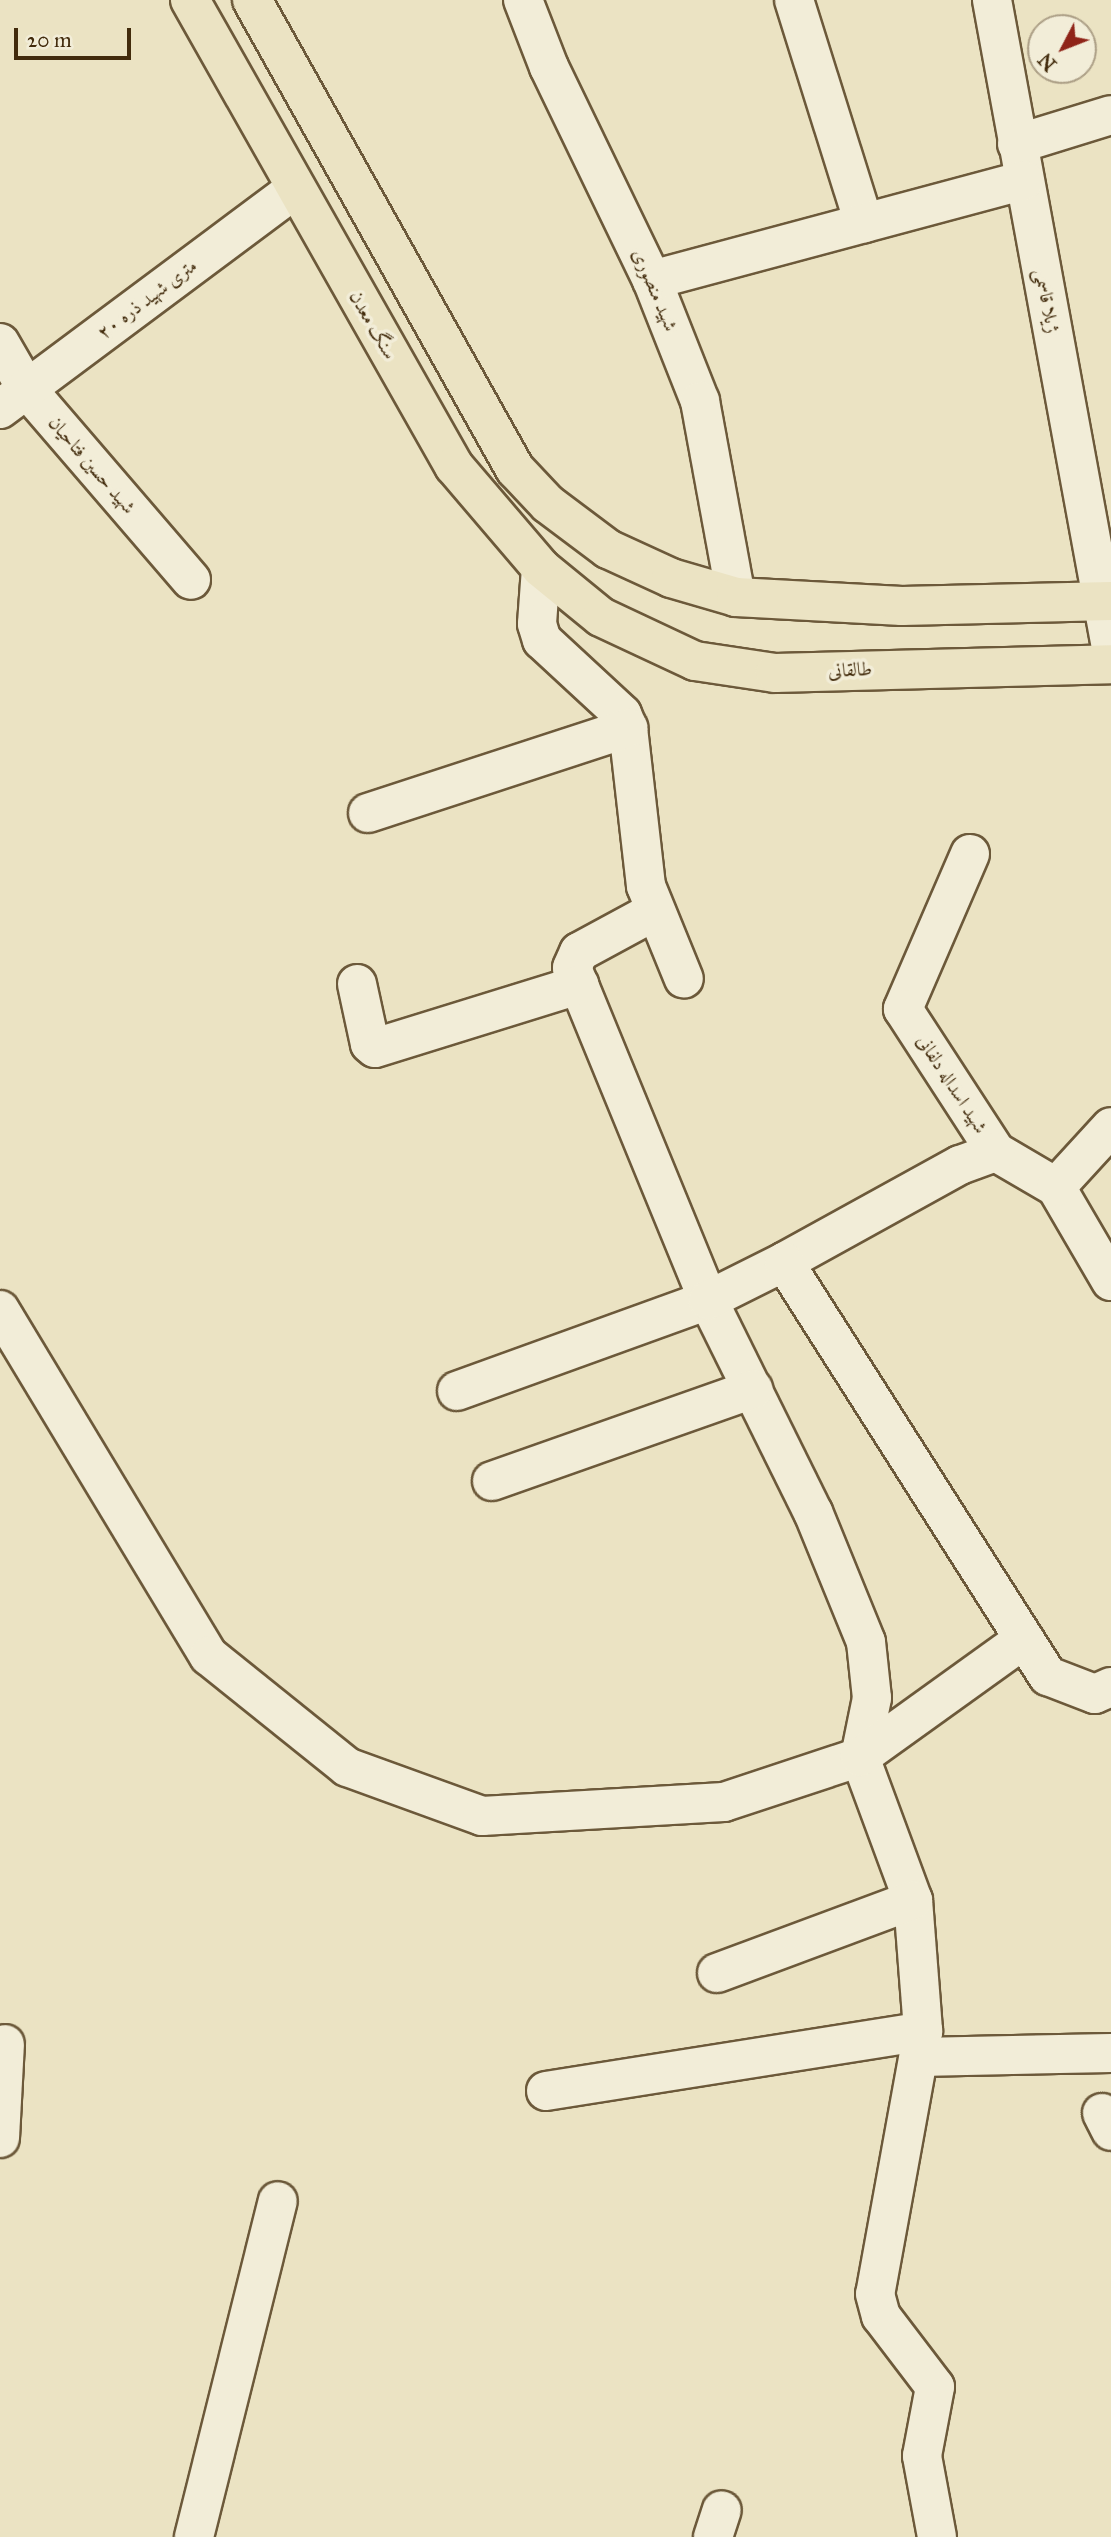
<!DOCTYPE html>
<html>
<head>
<meta charset="utf-8">
<style>
  body { margin:0 }
  #map { position:relative; width:1111px; height:2537px; overflow:hidden; background:#ebe3c3; font-family:"IM FELL Great Primer",Amiri,serif }
  div>[style] { position:absolute }
  .roads { filter:drop-shadow(2px 0 #6c593a) drop-shadow(-2px 0 #6c593a) drop-shadow(0 2px #6c593a) drop-shadow(0 -2px #6c593a) }
  .minor>* { height:38px; margin:-19px; padding:0 19px; transform-origin:19px; border-radius:19px; background:#f2edd8 }
  .major>* { height:38px; margin:-19px; padding:0 19px; transform-origin:19px; border-radius:19px; background:#ebe3c3 }
  span { translate:-50% -50%; white-space:nowrap; text-align:center; line-height:1.15; -webkit-text-stroke:7px #f2edd8; paint-order:stroke }
  .street-label { font-size:19px; color:#422b0c }
  .north { position:absolute; left:1027px; top:14px; width:70px; height:70px; box-sizing:border-box; background:#f2edd8; border:2px solid #ac9f86; border-radius:50%; rotate:228deg; font-size:19px; font-weight:700; line-height:28px; text-align:center; color:#422b0c }
  .north::after { content:''; display:block; margin:auto; width:24px; height:32px; background:#8f2418; clip-path:polygon(50% 0,100% 100%,50% 72%,0 100%) }
  .scale { position:absolute; left:14px; top:28px; width:117px; height:32px; box-sizing:border-box; border:4px solid #422b0c; border-top:0; padding-left:9px; font-size:21px; line-height:24px; white-space:nowrap; color:#422b0c; -webkit-text-stroke:5px #f2edd8; paint-order:stroke }
</style>
</head>
<body>
<div id="map">
  <div class="roads">
    <div class="minor">
      <div style="left:523px;top:0;width:72px;rotate:68.8deg"></div>
      <div style="left:549px;top:67px;width:237px;rotate:64.2deg"></div>
      <div style="left:652px;top:280px;width:130px;rotate:68.4deg"></div>
      <div style="left:700px;top:401px;width:199px;rotate:79.6deg"></div>
      <div style="left:794px;top:0;width:234px;rotate:72.6deg"></div>
      <div style="left:992px;top:0;width:659px;rotate:79.59deg"></div>
      <div style="left:1017px;top:144px;width:98px;rotate:-17.1deg"></div>
      <div style="left:652px;top:280px;width:385px;rotate:-15deg"></div>
      <div style="left:0;top:343px;width:52px;rotate:60deg"></div>
      <div style="left:26px;top:388px;width:253px;rotate:49.3deg"></div>
      <div style="left:0;top:409px;width:368px;rotate:-36.7deg"></div>
      <div style="left:541px;top:568px;width:56px;rotate:94.1deg"></div>
      <div style="left:537px;top:624px;width:17px;rotate:73deg"></div>
      <div style="left:542px;top:640px;width:109px;rotate:42.8deg"></div>
      <div style="left:622px;top:714px;width:15px;rotate:67deg"></div>
      <div style="left:628px;top:728px;width:159px;rotate:83.5deg"></div>
      <div style="left:646px;top:886px;width:100px;rotate:67.8deg"></div>
      <div style="left:368px;top:813px;width:274px;rotate:-18.1deg"></div>
      <div style="left:970px;top:854px;width:169px;rotate:113.4deg"></div>
      <div style="left:903px;top:1009px;width:171px;rotate:57deg"></div>
      <div style="left:996px;top:1152px;width:69px;rotate:30.3deg"></div>
      <div style="left:1056px;top:1187px;width:109px;rotate:59.7deg"></div>
      <div style="left:653px;top:912px;width:84px;rotate:151.6deg"></div>
      <div style="left:579px;top:952px;width:17px;rotate:114deg"></div>
      <div style="left:572px;top:968px;width:359px;rotate:67.7deg"></div>
      <div style="left:708px;top:1300px;width:237px;rotate:63.7deg"></div>
      <div style="left:813px;top:1512px;width:140px;rotate:67.8deg"></div>
      <div style="left:866px;top:1642px;width:56px;rotate:83.9deg"></div>
      <div style="left:872px;top:1698px;width:60px;rotate:101.5deg"></div>
      <div style="left:860px;top:1757px;width:153px;rotate:69.7deg"></div>
      <div style="left:913px;top:1900px;width:131px;rotate:85.6deg"></div>
      <div style="left:923px;top:2031px;width:267px;rotate:100.3deg"></div>
      <div style="left:875px;top:2294px;width:23px;rotate:75deg"></div>
      <div style="left:881px;top:2316px;width:89px;rotate:52.7deg"></div>
      <div style="left:935px;top:2387px;width:70px;rotate:100.7deg"></div>
      <div style="left:922px;top:2456px;width:82px;rotate:79.5deg"></div>
      <div style="left:357px;top:984px;width:61px;rotate:77.8deg"></div>
      <div style="left:370px;top:1044px;width:6px;rotate:39deg"></div>
      <div style="left:375px;top:1048px;width:214px;rotate:-17.2deg"></div>
      <div style="left:1056px;top:1187px;width:81px;rotate:-47.5deg"></div>
      <div style="left:784px;top:1262px;width:201px;rotate:-28.9deg"></div>
      <div style="left:960px;top:1165px;width:38px;rotate:-20deg"></div>
      <div style="left:0;top:1310px;width:404px;rotate:58.9deg"></div>
      <div style="left:209px;top:1656px;width:177px;rotate:38.8deg"></div>
      <div style="left:347px;top:1767px;width:144px;rotate:19.9deg"></div>
      <div style="left:482px;top:1816px;width:242px;rotate:-3.3deg"></div>
      <div style="left:724px;top:1802px;width:143px;rotate:-18.3deg"></div>
      <div style="left:860px;top:1757px;width:202px;rotate:-35.7deg"></div>
      <div style="left:457px;top:1391px;width:267px;rotate:-19.9deg"></div>
      <div style="left:708px;top:1300px;width:85px;rotate:-26.6deg"></div>
      <div style="left:784px;top:1262px;width:491px;rotate:57.5deg"></div>
      <div style="left:1048px;top:1676px;width:50px;rotate:21deg"></div>
      <div style="left:1095px;top:1694px;width:17px;rotate:-24deg"></div>
      <div style="left:492px;top:1481px;width:277px;rotate:-19.4deg"></div>
      <div style="left:717px;top:1973px;width:209px;rotate:-20.4deg"></div>
      <div style="left:919px;top:2057px;width:192px;rotate:-1.2deg"></div>
      <div style="left:546px;top:2091px;width:382px;rotate:-9deg"></div>
      <div style="left:1102px;top:2113px;width:20px;rotate:63deg"></div>
      <div style="left:0;top:2138px;width:94px;rotate:-87deg"></div>
      <div style="left:194px;top:2537px;width:346px;rotate:-76deg"></div>
      <div style="left:713px;top:2537px;width:28px;rotate:-72deg"></div>
    </div>
    <div class="major">
      <div style="left:190px;top:0;width:536px;rotate:60.47deg"></div>
      <div style="left:454px;top:466px;width:134px;rotate:49.5deg"></div>
      <div style="left:541px;top:568px;width:77px;rotate:39.2deg"></div>
      <div style="left:601px;top:617px;width:104px;rotate:25.1deg"></div>
      <div style="left:695px;top:661px;width:81px;rotate:8.5deg"></div>
      <div style="left:775px;top:673px;width:336px;rotate:-1.5deg"></div>
      <div style="left:252px;top:0;width:538px;rotate:60.72deg"></div>
      <div style="left:515px;top:469px;width:48px;rotate:46.7deg"></div>
      <div style="left:548px;top:504px;width:75px;rotate:36.9deg"></div>
      <div style="left:608px;top:549px;width:69px;rotate:24.7deg"></div>
      <div style="left:671px;top:578px;width:68px;rotate:16.3deg"></div>
      <div style="left:736px;top:597px;width:166px;rotate:3.1deg"></div>
      <div style="left:902px;top:606px;width:209px;rotate:-1.4deg"></div>
    </div>
  </div>
  <div class="street-label">
    <span style="left:655px;top:290px;rotate:67deg">شهید منصوری</span>
    <span style="left:147px;top:299px;rotate:-37deg">۲۰ متری شهید ذره</span>
    <span style="left:1047px;top:301px;rotate:79deg">ژیلا قاسمی</span>
    <span style="left:373px;top:325px;rotate:60deg">سنگ معدن</span>
    <span style="left:92px;top:465px;rotate:49deg">شهید حسین فتاحیان</span>
    <span style="left:850px;top:670px;rotate:-3deg">طالقانی</span>
    <span style="left:952px;top:1084px;rotate:57deg">شهید اسداله دلفانی</span>
  </div>
  <div class="north">N</div>
  <div class="scale">20 m</div>
</div>
</body>
</html>
